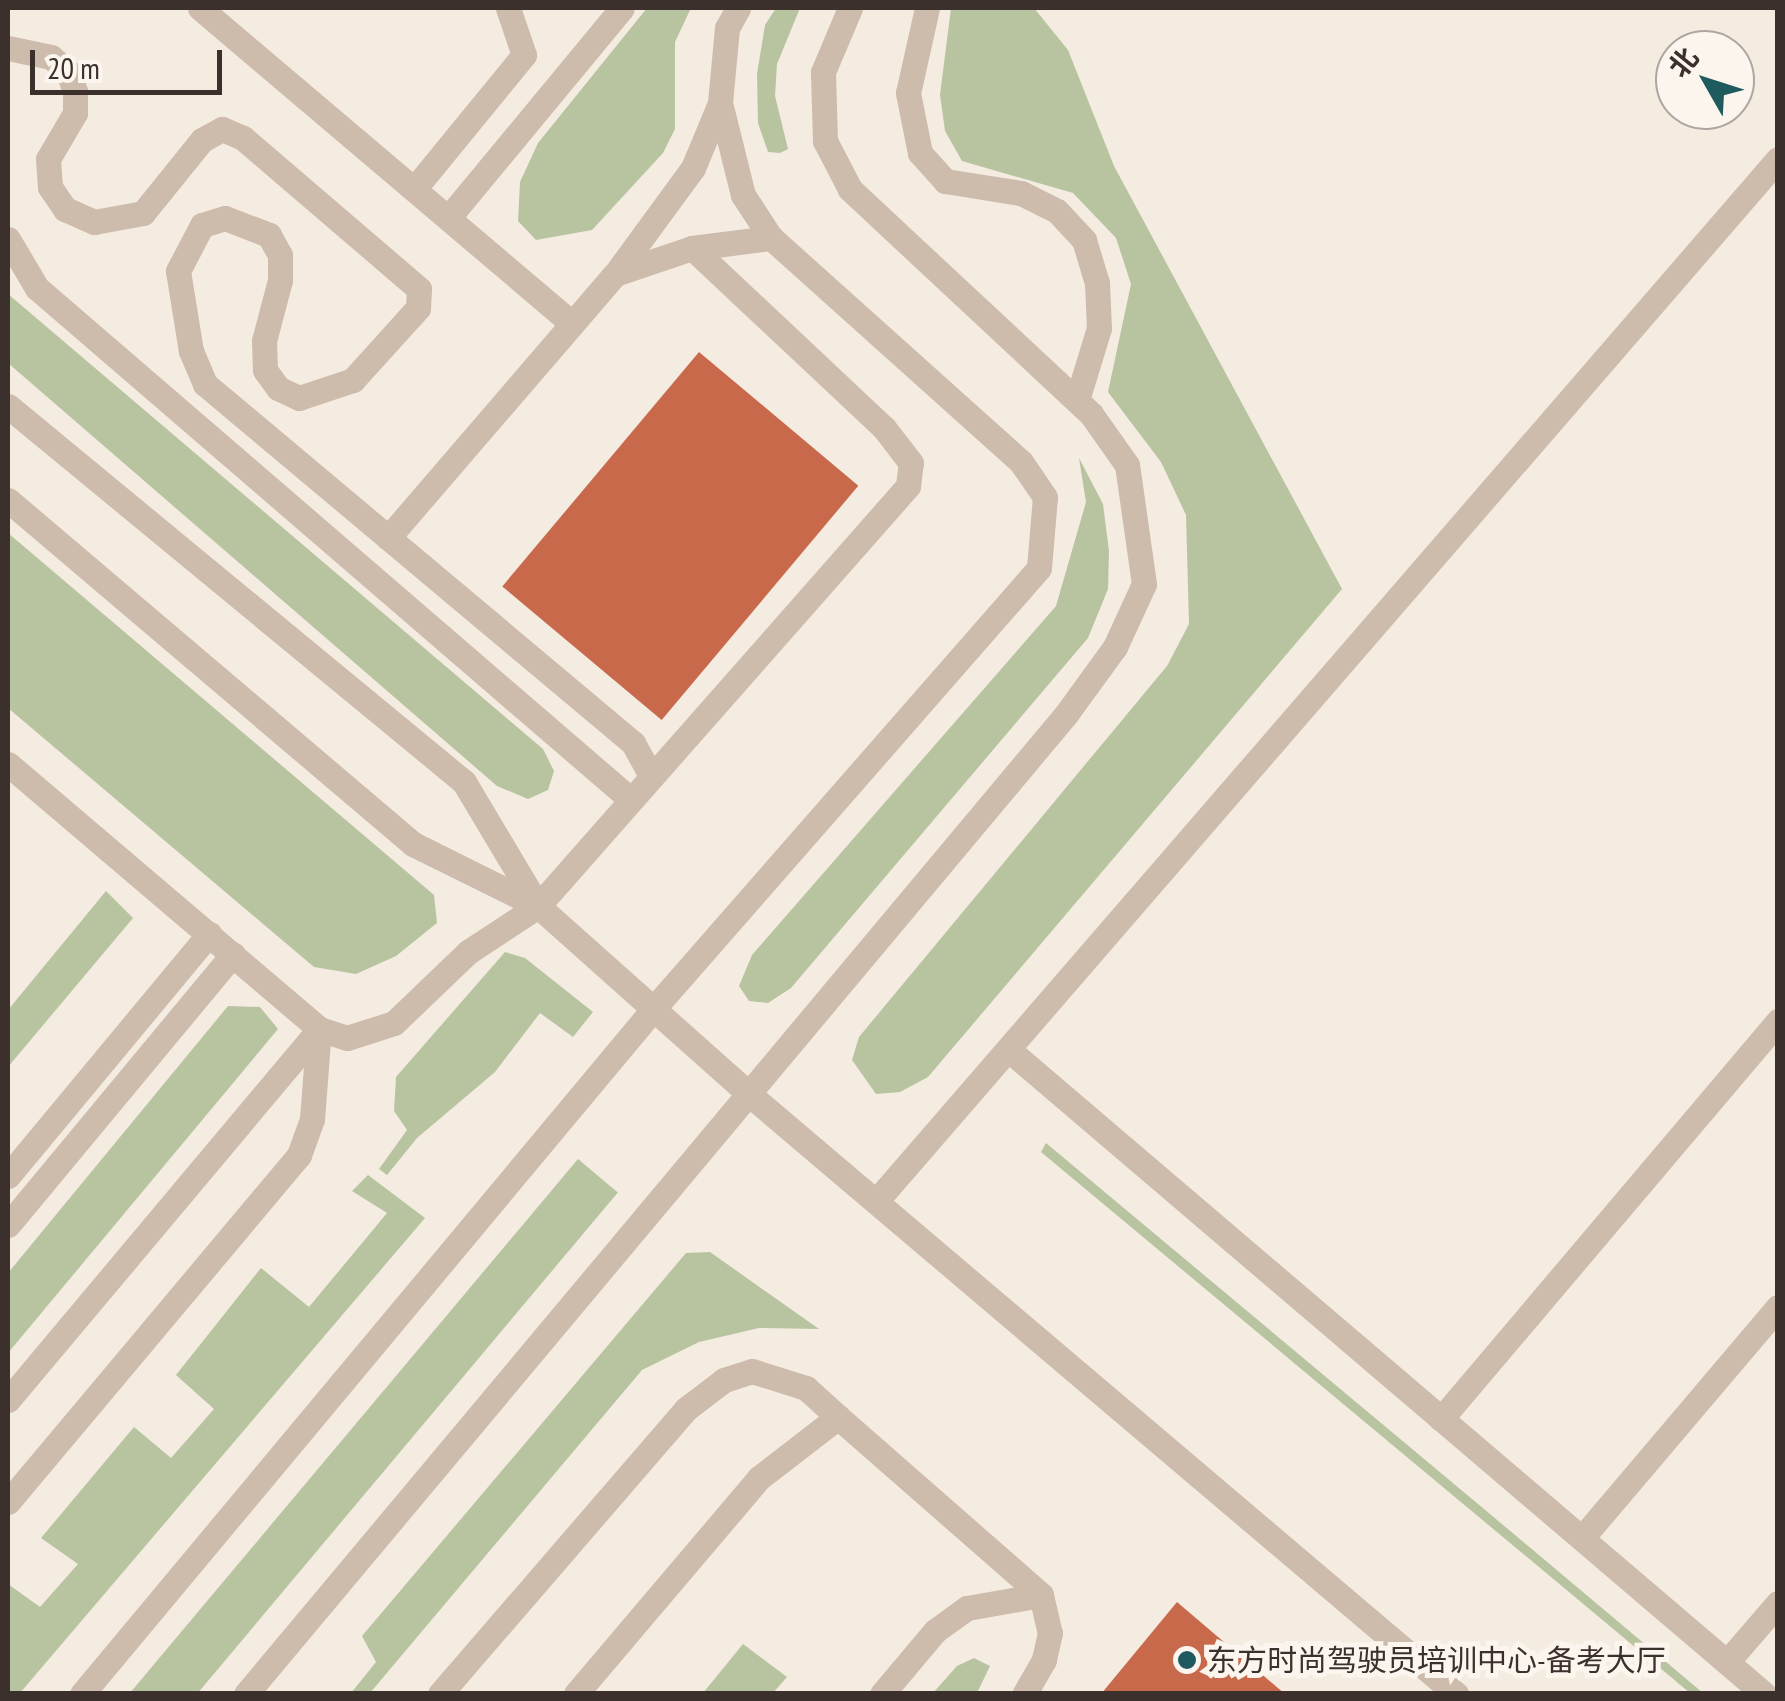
<!DOCTYPE html>
<html>
<head>
<meta charset="utf-8">
<style>
  body { margin:0 }
  #map { position:relative; width:1785px; height:1701px; overflow:hidden; background:#f4ebe1; font-family:"PT Sans Narrow","Noto Sans SC",sans-serif }
  div>[style] { position:absolute }
  .green>* { inset:0; background:#b8c4a0; transform-origin:0 0 }
  .building>* { inset:0; background:#c8694b; transform-origin:0 0 }
  .lane>* { height:25px; margin:-12.5px; padding:0 12.5px; transform-origin:12.5px; border-radius:12.5px; background:#cdbbac }
  .street>* { height:25px; margin:-12.5px; padding:0 12.5px; transform-origin:12.5px; border-radius:12.5px; background:#cdbbac }
  .dots>* { width:28px; height:28px; translate:-50% -50%; box-sizing:border-box; border:5px solid #fbf5ee; border-radius:50% }
  span { translate:-50% -50%; white-space:nowrap; text-align:center; line-height:1.15; -webkit-text-stroke:10px #fbf5ee; paint-order:stroke }
  .poi-label { font-size:30px; color:#3b302b }
  .left { translate:0 -50%; text-align:left }
  .frame { position:absolute; inset:0; border:10px solid #3b302b; pointer-events:none }
  .north { position:absolute; left:1655px; top:30px; width:100px; height:100px; box-sizing:border-box; background:#fbf5ee; border:2px solid #aea6a0; border-radius:50%; rotate:309deg; font-size:28px; font-weight:700; line-height:40px; text-align:center; color:#3b302b }
  .north::after { content:''; display:block; margin:auto; width:35px; height:45px; background:#1f5a5e; clip-path:polygon(50% 0,100% 100%,50% 72%,0 100%) }
  .scale { position:absolute; left:30px; top:50px; width:192px; height:45px; box-sizing:border-box; border:5px solid #3b302b; border-top:0; padding-left:12px; font-size:30px; line-height:35px; white-space:nowrap; color:#3b302b; -webkit-text-stroke:8px #fbf5ee; paint-order:stroke }
</style>
</head>
<body>
<div id="map">
  <div class="green">
    <div style="clip-path:polygon(647px 8px,691px 8px,675px 42px,675px 129px,663px 153px,592px 230px,536px 240px,518px 221px,520px 182px,538px 143px)"></div>
    <div style="clip-path:polygon(776px 8px,800px 8px,777px 64px,775px 96px,788px 149px,780px 153px,768px 152px,758px 123px,757px 74px,765px 25px)"></div>
    <div style="clip-path:polygon(951px 8px,1034px 8px,1068px 50px,1114px 166px,1342px 589px,928px 1077px,900px 1092px,876px 1094px,852px 1060px,859px 1037px,1167px 666px,1189px 624px,1186px 515px,1161px 462px,1108px 392px,1131px 284px,1116px 238px,1073px 193px,962px 161px,945px 131px,940px 95px)"></div>
    <div style="clip-path:polygon(8px 294px,543px 749px,554px 771px,548px 790px,528px 799px,497px 786px,8px 363px)"></div>
    <div style="clip-path:polygon(1079px 458px,1103px 504px,1109px 551px,1108px 589px,1088px 638px,791px 988px,768px 1003px,749px 1001px,739px 986px,752px 955px,1056px 606px,1086px 502px)"></div>
    <div style="clip-path:polygon(8px 533px,434px 895px,437px 923px,396px 956px,356px 974px,314px 967px,8px 708px)"></div>
    <div style="clip-path:polygon(106px 891px,133px 918px,8px 1067px,8px 1010px)"></div>
    <div style="clip-path:polygon(505px 952px,525px 958px,593px 1012px,573px 1037px,540px 1013px,495px 1072px,417px 1138px,387px 1175px,379px 1169px,407px 1130px,394px 1111px,396px 1077px)"></div>
    <div style="clip-path:polygon(228px 1006px,260px 1007px,278px 1029px,8px 1353px,8px 1273px)"></div>
    <div style="clip-path:polygon(1046px 1143px,1490px 1514px,1703px 1693px,1690px 1693px,1041px 1152px)"></div>
    <div style="left:578px;top:1159px;width:52px;height:700px;rotate:40deg"></div>
    <div style="clip-path:polygon(368px 1175px,425px 1218px,20px 1693px,8px 1693px,8px 1584px,40px 1607px,78px 1564px,41px 1538px,134px 1427px,171px 1458px,214px 1409px,176px 1375px,261px 1268px,309px 1307px,387px 1213px,352px 1191px)"></div>
    <div style="clip-path:polygon(710px 1252px,819px 1329px,759px 1328px,699px 1342px,642px 1370px,370px 1693px,351px 1693px,376px 1662px,362px 1636px,686px 1253px)"></div>
    <div style="clip-path:polygon(743px 1644px,787px 1677px,773px 1693px,703px 1693px)"></div>
    <div style="clip-path:polygon(974px 1658px,990px 1666px,977px 1693px,933px 1693px,957px 1666px)"></div>
  </div>
  <div class="building">
    <div style="left:699px;top:352px;width:208px;height:306px;rotate:40deg"></div>
    <div style="clip-path:polygon(1177px 1602px,1285px 1694px,1101px 1694px)"></div>
  </div>
  <div class="lane">
    <div style="left:200px;top:8px;width:488px;rotate:40.3deg"></div>
    <div style="left:927px;top:8px;width:87px;rotate:102.6deg"></div>
    <div style="left:908px;top:93px;width:61px;rotate:78.7deg"></div>
    <div style="left:920px;top:153px;width:38px;rotate:48deg"></div>
    <div style="left:945px;top:181px;width:77px;rotate:9deg"></div>
    <div style="left:1021px;top:193px;width:40px;rotate:26.6deg"></div>
    <div style="left:1057px;top:211px;width:40px;rotate:47deg"></div>
    <div style="left:1084px;top:240px;width:45px;rotate:73.2deg"></div>
    <div style="left:1097px;top:283px;width:45px;rotate:87.5deg"></div>
    <div style="left:1099px;top:328px;width:75px;rotate:107deg"></div>
    <div style="left:8px;top:48px;width:44px;rotate:11.8deg"></div>
    <div style="left:51px;top:57px;width:23px;rotate:41deg"></div>
    <div style="left:68px;top:72px;width:20px;rotate:70deg"></div>
    <div style="left:75px;top:91px;width:22px;rotate:90deg"></div>
    <div style="left:75px;top:113px;width:53px;rotate:120.4deg"></div>
    <div style="left:48px;top:159px;width:28px;rotate:86deg"></div>
    <div style="left:50px;top:187px;width:27px;rotate:56deg"></div>
    <div style="left:65px;top:209px;width:32px;rotate:24deg"></div>
    <div style="left:94px;top:222px;width:50px;rotate:-10.4deg"></div>
    <div style="left:143px;top:213px;width:94px;rotate:-51.1deg"></div>
    <div style="left:202px;top:140px;width:23px;rotate:-29deg"></div>
    <div style="left:222px;top:129px;width:23px;rotate:23deg"></div>
    <div style="left:243px;top:138px;width:232px;rotate:40.6deg"></div>
    <div style="left:419px;top:289px;width:19px;rotate:93deg"></div>
    <div style="left:418px;top:308px;width:97px;rotate:132.1deg"></div>
    <div style="left:353px;top:380px;width:57px;rotate:161.6deg"></div>
    <div style="left:299px;top:398px;width:23px;rotate:-155deg"></div>
    <div style="left:278px;top:388px;width:22px;rotate:-126deg"></div>
    <div style="left:265px;top:370px;width:29px;rotate:-92deg"></div>
    <div style="left:264px;top:341px;width:63px;rotate:-75.3deg"></div>
    <div style="left:280px;top:280px;width:25px;rotate:-90deg"></div>
    <div style="left:280px;top:255px;width:23px;rotate:-119deg"></div>
    <div style="left:269px;top:235px;width:47px;rotate:-158.9deg"></div>
    <div style="left:225px;top:218px;width:24px;rotate:163deg"></div>
    <div style="left:202px;top:225px;width:52px;rotate:117.6deg"></div>
    <div style="left:178px;top:271px;width:81px;rotate:80.8deg"></div>
    <div style="left:191px;top:351px;width:36px;rotate:67deg"></div>
    <div style="left:205px;top:384px;width:559px;rotate:39.99deg"></div>
    <div style="left:633px;top:743px;width:37px;rotate:61deg"></div>
    <div style="left:415px;top:188px;width:172px;rotate:-50.7deg"></div>
    <div style="left:524px;top:55px;width:50px;rotate:-108.8deg"></div>
    <div style="left:449px;top:217px;width:271px;rotate:-50.4deg"></div>
    <div style="left:8px;top:239px;width:57px;rotate:59.4deg"></div>
    <div style="left:37px;top:288px;width:783px;rotate:40.75deg"></div>
    <div style="left:692px;top:248px;width:80px;rotate:-7.2deg"></div>
    <div style="left:619px;top:269px;width:125px;rotate:-53.8deg"></div>
    <div style="left:693px;top:168px;width:70px;rotate:-67.4deg"></div>
    <div style="left:8px;top:764px;width:409px;rotate:40.4deg"></div>
    <div style="left:319px;top:1029px;width:29px;rotate:18deg"></div>
    <div style="left:347px;top:1038px;width:49px;rotate:-17.7deg"></div>
    <div style="left:394px;top:1023px;width:103px;rotate:-43.8deg"></div>
    <div style="left:468px;top:952px;width:84px;rotate:-33.3deg"></div>
    <div style="left:538px;top:906px;width:560px;rotate:-48.62deg"></div>
    <div style="left:908px;top:486px;width:23px;rotate:-83deg"></div>
    <div style="left:911px;top:463px;width:44px;rotate:-127.6deg"></div>
    <div style="left:884px;top:428px;width:263px;rotate:-136.8deg"></div>
    <div style="left:692px;top:248px;width:81px;rotate:161.3deg"></div>
    <div style="left:615px;top:274px;width:348px;rotate:130.7deg"></div>
    <div style="left:8px;top:1176px;width:315px;rotate:-50.3deg"></div>
    <div style="left:8px;top:1225px;width:352px;rotate:-50.3deg"></div>
    <div style="left:8px;top:1400px;width:484px;rotate:-50deg"></div>
    <div style="left:8px;top:1502px;width:453px;rotate:-50deg"></div>
    <div style="left:299px;top:1155px;width:38px;rotate:-70deg"></div>
    <div style="left:312px;top:1119px;width:90px;rotate:-85.6deg"></div>
    <div style="left:82px;top:1694px;width:895px;rotate:-50.17deg"></div>
    <div style="left:655px;top:1007px;width:583px;rotate:-48.82deg"></div>
    <div style="left:1039px;top:568px;width:71px;rotate:-85.2deg"></div>
    <div style="left:1045px;top:497px;width:42px;rotate:-124.4deg"></div>
    <div style="left:1021px;top:462px;width:336px;rotate:-138.1deg"></div>
    <div style="left:771px;top:238px;width:51px;rotate:-123.1deg"></div>
    <div style="left:743px;top:195px;width:95px;rotate:-104deg"></div>
    <div style="left:720px;top:103px;width:75px;rotate:-84.7deg"></div>
    <div style="left:727px;top:28px;width:23px;rotate:-61deg"></div>
    <div style="left:440px;top:1694px;width:376px;rotate:-49.2deg"></div>
    <div style="left:686px;top:1409px;width:48px;rotate:-37.3deg"></div>
    <div style="left:724px;top:1380px;width:29px;rotate:-18deg"></div>
    <div style="left:752px;top:1371px;width:57px;rotate:17.5deg"></div>
    <div style="left:806px;top:1388px;width:43px;rotate:42.2deg"></div>
    <div style="left:838px;top:1417px;width:100px;rotate:142.3deg"></div>
    <div style="left:759px;top:1478px;width:283px;rotate:130.3deg"></div>
    <div style="left:882px;top:1694px;width:82px;rotate:-49.9deg"></div>
    <div style="left:935px;top:1631px;width:39px;rotate:-36deg"></div>
    <div style="left:967px;top:1608px;width:75px;rotate:-10deg"></div>
    <div style="left:1041px;top:1595px;width:39px;rotate:77deg"></div>
    <div style="left:1050px;top:1633px;width:28px;rotate:103deg"></div>
    <div style="left:1044px;top:1660px;width:39px;rotate:120deg"></div>
  </div>
  <div class="street">
    <div style="left:8px;top:406px;width:591px;rotate:39.51deg"></div>
    <div style="left:464px;top:782px;width:144px;rotate:59.2deg"></div>
    <div style="left:8px;top:500px;width:531px;rotate:40.34deg"></div>
    <div style="left:413px;top:844px;width:140px;rotate:26.4deg"></div>
    <div style="left:538px;top:906px;width:284px;rotate:41.7deg"></div>
    <div style="left:750px;top:1095px;width:926px;rotate:40.31deg"></div>
    <div style="left:1009px;top:1050px;width:992px;rotate:40.46deg"></div>
    <div style="left:878px;top:1199px;width:1375px;rotate:-49.13deg"></div>
    <div style="left:838px;top:1417px;width:270px;rotate:41.2deg"></div>
    <div style="left:1441px;top:1419px;width:522px;rotate:-49.74deg"></div>
    <div style="left:1582px;top:1538px;width:303px;rotate:-49.7deg"></div>
    <div style="left:1727px;top:1662px;width:78px;rotate:-49.2deg"></div>
    <div style="left:246px;top:1694px;width:1279px;rotate:-50.07deg"></div>
    <div style="left:1067px;top:713px;width:82px;rotate:-54deg"></div>
    <div style="left:1115px;top:647px;width:69px;rotate:-65.3deg"></div>
    <div style="left:1144px;top:584px;width:120px;rotate:-98.1deg"></div>
    <div style="left:1127px;top:465px;width:62px;rotate:-125.2deg"></div>
    <div style="left:1091px;top:414px;width:330px;rotate:-137deg"></div>
    <div style="left:850px;top:189px;width:54px;rotate:-117.5deg"></div>
    <div style="left:825px;top:141px;width:69px;rotate:-91.7deg"></div>
    <div style="left:823px;top:72px;width:69px;rotate:-67.1deg"></div>
  </div>
  <div class="dots">
    <div style="left:1187px;top:1660px;background:#1f5a5e"></div>
  </div>
  <div class="poi-label">
    <span class="left" style="left:1207px;top:1660px">东方时尚驾驶员培训中心-备考大厅</span>
  </div>
  <div class="frame"></div>
  <div class="north">北</div>
  <div class="scale">20 m</div>
</div>
</body>
</html>
